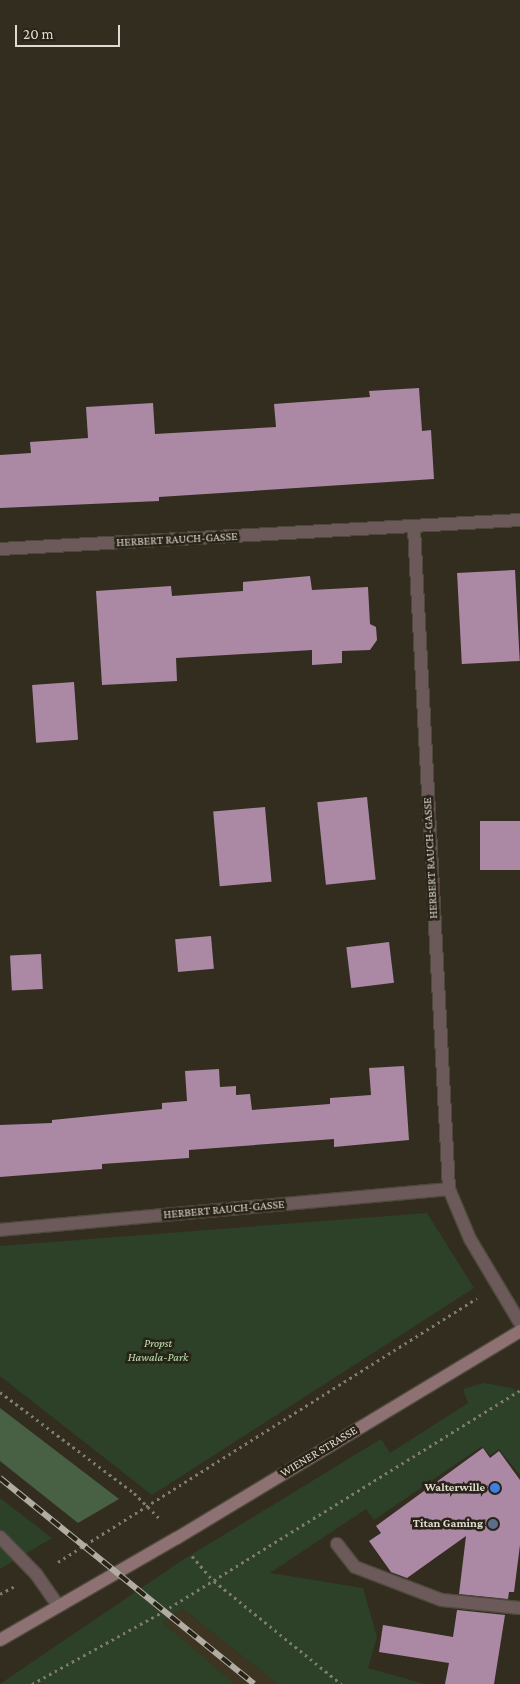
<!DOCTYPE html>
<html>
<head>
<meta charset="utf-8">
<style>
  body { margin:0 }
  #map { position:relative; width:520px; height:1684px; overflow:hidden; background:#332d20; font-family:"Crimson Pro",serif }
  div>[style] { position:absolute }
  .built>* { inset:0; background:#3d3421 }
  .green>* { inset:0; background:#2c4128 }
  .forest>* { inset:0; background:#486144 }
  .building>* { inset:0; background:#ab89a4; transform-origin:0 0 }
  .path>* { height:3px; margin-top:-1.5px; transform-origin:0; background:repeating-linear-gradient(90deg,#807b70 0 2.5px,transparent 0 6.5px) }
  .roads { filter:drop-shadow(1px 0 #4e493c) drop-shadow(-1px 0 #4e493c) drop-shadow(0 1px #4e493c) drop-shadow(0 -1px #4e493c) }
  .service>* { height:12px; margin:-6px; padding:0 6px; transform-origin:6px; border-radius:6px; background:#6c595a }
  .minor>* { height:12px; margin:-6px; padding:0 6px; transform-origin:6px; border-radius:6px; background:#6c595a }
  .secondary>* { height:12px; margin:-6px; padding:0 6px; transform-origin:6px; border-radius:6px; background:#8e7173 }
  .rail>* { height:5.5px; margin-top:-2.75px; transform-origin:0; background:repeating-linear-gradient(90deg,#292317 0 11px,#b1ada3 0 22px); box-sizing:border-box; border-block:1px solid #b1ada3 }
  .dots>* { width:14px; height:14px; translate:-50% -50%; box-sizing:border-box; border:2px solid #292317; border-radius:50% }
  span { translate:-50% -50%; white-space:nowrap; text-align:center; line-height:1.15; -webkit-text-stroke:5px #292317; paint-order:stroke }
  .street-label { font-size:12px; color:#dedad2 }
  .park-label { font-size:12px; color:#b7e3af; font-style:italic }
  .poi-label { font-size:12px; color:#dedad2; font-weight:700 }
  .right { translate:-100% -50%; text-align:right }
  .scale { position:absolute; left:15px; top:25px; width:105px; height:22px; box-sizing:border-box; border:2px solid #dedad2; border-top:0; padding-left:6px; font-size:15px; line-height:18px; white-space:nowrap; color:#dedad2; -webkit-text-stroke:4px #292317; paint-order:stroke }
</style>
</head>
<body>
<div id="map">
  <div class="built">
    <div style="clip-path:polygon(183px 1609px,278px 1684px,235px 1684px,161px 1622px)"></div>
  </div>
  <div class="green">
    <div style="clip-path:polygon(427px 1213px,474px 1288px,152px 1495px,0 1376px,0 1246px)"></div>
    <div style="clip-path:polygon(484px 1383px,512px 1388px,520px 1393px,520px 1475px,499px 1449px,490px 1455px,482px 1446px,374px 1520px,366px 1509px,270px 1573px,363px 1588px,377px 1637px,368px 1668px,425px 1684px,278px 1684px,183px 1609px,162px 1622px,235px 1684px,0 1684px,181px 1561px,381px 1439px,390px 1453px,468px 1403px,463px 1389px)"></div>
    <div style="clip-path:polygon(0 1498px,52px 1538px,0 1569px)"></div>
  </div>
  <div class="forest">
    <div style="clip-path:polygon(0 1408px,119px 1499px,78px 1523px,0 1461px)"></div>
  </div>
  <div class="building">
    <div style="clip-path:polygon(419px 388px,422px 431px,431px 430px,434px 479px,159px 497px,159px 501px,0 508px,0 455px,31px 453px,30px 442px,88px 438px,86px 407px,153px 403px,155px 434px,276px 427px,274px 404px,370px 397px,369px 391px)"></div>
    <div style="left:515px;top:570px;width:91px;height:58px;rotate:87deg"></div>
    <div style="clip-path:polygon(310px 576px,312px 590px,368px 587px,370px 624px,376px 627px,377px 640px,370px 650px,342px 651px,342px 663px,312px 665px,312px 650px,176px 658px,177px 681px,102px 685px,96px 591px,171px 586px,172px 596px,243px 591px,243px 582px)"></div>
    <div style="left:74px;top:682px;width:58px;height:42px;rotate:86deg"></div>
    <div style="left:367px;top:797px;width:83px;height:50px;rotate:84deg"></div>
    <div style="left:265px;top:807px;width:75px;height:52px;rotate:85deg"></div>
    <div style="left:480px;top:821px;width:40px;height:49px"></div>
    <div style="left:211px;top:936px;width:33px;height:36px;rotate:85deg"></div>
    <div style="left:389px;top:942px;width:41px;height:43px;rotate:83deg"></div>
    <div style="left:41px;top:954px;width:35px;height:31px;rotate:87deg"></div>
    <div style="clip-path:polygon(404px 1066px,409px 1140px,334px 1147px,334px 1139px,189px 1150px,189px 1158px,102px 1164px,102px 1169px,0 1177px,0 1125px,52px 1123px,52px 1120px,162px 1109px,162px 1103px,187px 1101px,185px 1071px,219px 1069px,220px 1087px,236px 1086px,236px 1095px,250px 1094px,252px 1110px,330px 1104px,330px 1098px,371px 1095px,369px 1068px)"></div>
    <div style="clip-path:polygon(483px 1448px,490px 1458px,499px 1451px,520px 1480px,520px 1545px,514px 1592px,509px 1592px,508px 1599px,459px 1594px,466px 1536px,407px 1578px,391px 1572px,369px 1541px,381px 1533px,376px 1526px)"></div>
    <div style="clip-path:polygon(457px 1610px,505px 1615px,494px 1684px,445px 1684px,449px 1663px,379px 1652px,383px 1625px,453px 1637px)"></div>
  </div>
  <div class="path">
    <div style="left:0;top:1392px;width:168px;rotate:37deg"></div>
    <div style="left:134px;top:1493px;width:37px;rotate:45deg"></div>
    <div style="left:192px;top:1556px;width:33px;rotate:49deg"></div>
    <div style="left:214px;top:1581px;width:164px;rotate:39deg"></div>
    <div style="left:58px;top:1562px;width:495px;rotate:-32.2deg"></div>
    <div style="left:0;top:1594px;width:17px;rotate:-28deg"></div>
    <div style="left:32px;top:1684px;width:151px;rotate:-28.9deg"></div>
    <div style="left:164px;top:1611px;width:419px;rotate:-31.8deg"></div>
  </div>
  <div class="roads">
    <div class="service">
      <div style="left:337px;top:1544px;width:29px;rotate:52deg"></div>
      <div style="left:355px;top:1567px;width:93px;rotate:20.8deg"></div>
      <div style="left:442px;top:1600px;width:78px;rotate:5.9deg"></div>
    </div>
    <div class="minor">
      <div style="left:414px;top:528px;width:662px;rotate:86.97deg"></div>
      <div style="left:449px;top:1189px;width:54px;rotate:67.2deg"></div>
      <div style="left:470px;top:1239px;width:98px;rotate:59.2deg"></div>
      <div style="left:0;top:549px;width:521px;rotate:-3.19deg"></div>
      <div style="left:0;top:1230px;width:451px;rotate:-5.2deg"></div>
      <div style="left:0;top:1537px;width:52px;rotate:45.8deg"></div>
      <div style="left:36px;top:1574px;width:39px;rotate:55deg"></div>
    </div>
    <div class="secondary">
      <div style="left:0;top:1640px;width:204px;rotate:-30deg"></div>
      <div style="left:177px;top:1538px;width:401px;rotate:-31.1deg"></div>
    </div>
  </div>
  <div class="rail">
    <div style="left:0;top:1478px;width:327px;rotate:39deg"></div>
  </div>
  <div class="dots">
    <div style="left:495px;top:1488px;background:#3f7fe0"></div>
    <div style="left:493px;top:1524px;background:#5c6f8a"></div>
  </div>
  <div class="street-label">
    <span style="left:177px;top:540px;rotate:-3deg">HERBERT RAUCH-GASSE</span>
    <span style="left:431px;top:858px;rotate:-93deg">HERBERT RAUCH-GASSE</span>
    <span style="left:224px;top:1210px;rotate:-5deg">HERBERT RAUCH-GASSE</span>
    <span style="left:319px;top:1452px;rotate:-31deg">WIENER STRASSE</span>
  </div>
  <div class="park-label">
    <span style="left:158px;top:1351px">Propst<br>Hawala-Park</span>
  </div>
  <div class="poi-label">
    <span class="right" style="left:485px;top:1488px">Walterwille</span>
    <span class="right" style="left:483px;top:1524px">Titan Gaming</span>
  </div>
  <div class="scale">20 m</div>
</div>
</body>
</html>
